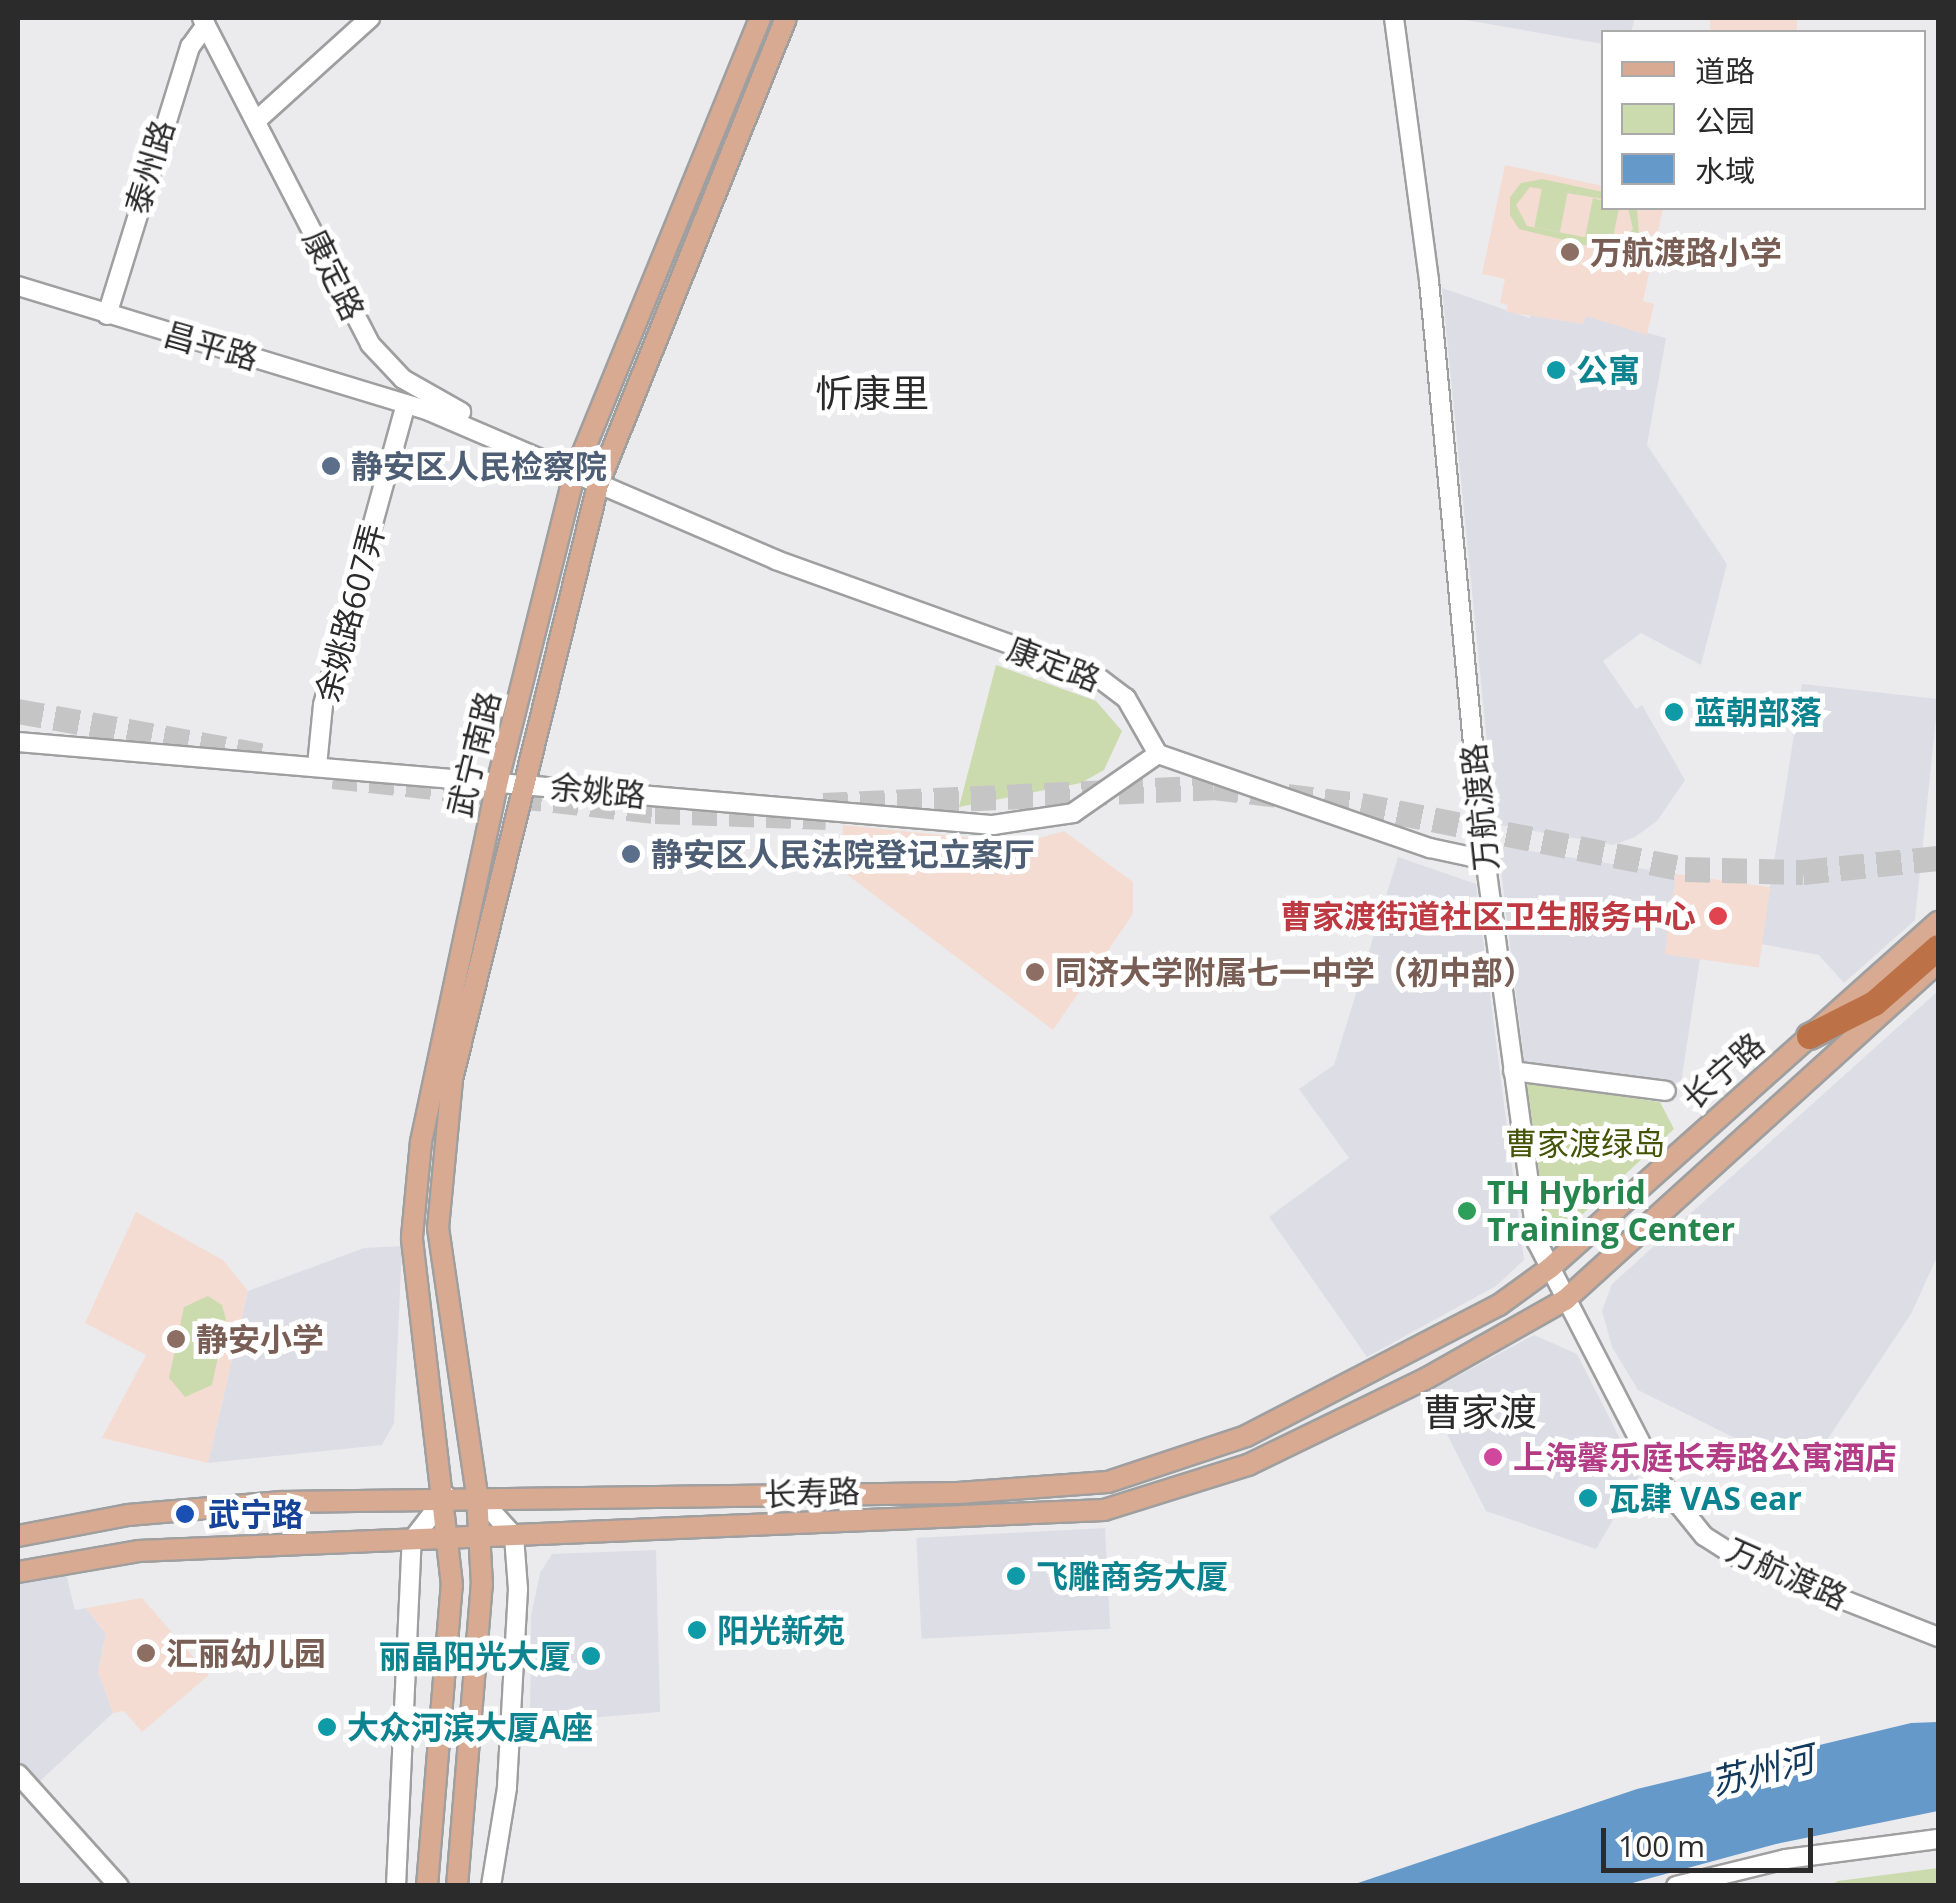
<!DOCTYPE html>
<html>
<head>
<meta charset="utf-8">
<style>
  body { margin:0 }
  #map { position:relative; width:1956px; height:1903px; overflow:hidden; background:#ebebed; font-family:"Open Sans","Noto Sans SC",sans-serif }
  div>[style] { position:absolute }
  .built>* { inset:0; background:#dddde6; transform-origin:0 0 }
  .education>* { inset:0; background:#f4dcd3; transform-origin:0 0 }
  .medical>* { inset:0; background:#f4dcd2; transform-origin:0 0 }
  .green>* { inset:0; background:#ccdbad; transform-origin:0 0 }
  .water>* { inset:0; background:#6599ca }
  .highway-tunnel>* { height:25px; margin-top:-12.5px; transform-origin:0; background:repeating-linear-gradient(90deg,#c5c5c6 0 25px,transparent 0 37px) }
  .roads { filter:drop-shadow(2px 0 #9f9fa0) drop-shadow(-2px 0 #9f9fa0) drop-shadow(0 2px #9f9fa0) drop-shadow(0 -2px #9f9fa0) }
  .minor>* { height:18px; margin:-9px; padding:0 9px; transform-origin:9px; border-radius:9px; background:#fff }
  .major>* { height:20px; margin:-10px; padding:0 10px; transform-origin:10px; border-radius:10px; background:#d7aa91 }
  .highway>* { height:25px; margin:-12.5px; padding:0 12.5px; transform-origin:12.5px; border-radius:12.5px; background:#bc7147 }
  .dots>* { width:28px; height:28px; translate:-50% -50%; box-sizing:border-box; border:5px solid #fff; border-radius:50% }
  span { translate:-50% -50%; white-space:nowrap; text-align:center; line-height:1.15; -webkit-text-stroke:10px #fff; paint-order:stroke }
  .street-label { font-size:32px; color:#2b2b2b }
  .education-label { font-size:32px; color:#785e54; font-weight:700 }
  .left { translate:0 -50%; text-align:left }
  .culture-label { font-size:32px; color:#0d838f; font-weight:700 }
  .right { translate:-100% -50%; text-align:right }
  .service-label { font-size:32px; color:#4e5e75; font-weight:700 }
  .health-label { font-size:32px; color:#be3a42; font-weight:700 }
  .park-label { font-size:32px; color:#445406 }
  .leisure-label { font-size:32px; color:#27864d; font-weight:700 }
  .hotel-label { font-size:32px; color:#b23c85; font-weight:700 }
  .transit-label { font-size:32px; color:#164399; font-weight:700 }
  .water-label { font-size:35px; color:#13395b; font-style:italic }
  .quarter-label { font-size:38px; color:#2b2b2b }
  .frame { position:absolute; inset:0; border:20px solid #2b2b2b; pointer-events:none }
  .legend { position:absolute; left:1601px; top:30px; width:325px; height:180px; box-sizing:border-box; background:#fff; border:2px solid #aaa; margin:0; padding:12px 18px; list-style:none; font-size:30px; color:#2b2b2b }
  .legend li { display:flex; align-items:center; gap:20px; height:50px }
  .legend b { width:50px; border:2px solid #aaa }
  .scale { position:absolute; left:1601px; top:1828px; width:212px; height:45px; box-sizing:border-box; border:5px solid #2b2b2b; border-top:0; padding-left:12px; font-size:30px; line-height:35px; white-space:nowrap; color:#2b2b2b; -webkit-text-stroke:8px #fff; paint-order:stroke }
</style>
</head>
<body>
<div id="map">
  <div class="built">
    <div style="clip-path:polygon(1454px 18px,1635px 18px,1631px 32px,1604px 32px,1603px 44px)"></div>
    <div style="clip-path:polygon(1442px 288px,1530px 318px,1531px 311px,1583px 324px,1585px 316px,1666px 338px,1647px 445px,1727px 564px,1701px 665px,1641px 633px,1603px 661px,1636px 709px,1642px 705px,1685px 780px,1657px 821px,1635px 837px,1613px 845px,1495px 824px)"></div>
    <div style="clip-path:polygon(1802px 684px,1938px 699px,1915px 920px,1844px 983px,1819px 955px,1761px 944px)"></div>
    <div style="clip-path:polygon(1498px 846px,1676px 874px,1666px 953px,1700px 959px,1681px 1083px,1524px 1061px)"></div>
    <div style="clip-path:polygon(1398px 857px,1476px 884px,1524px 1260px,1496px 1286px,1367px 1357px,1269px 1217px,1349px 1158px,1299px 1089px,1334px 1065px)"></div>
    <div style="clip-path:polygon(1938px 991px,1938px 1255px,1911px 1314px,1805px 1473px,1638px 1390px,1612px 1347px,1602px 1311px,1612px 1284px)"></div>
    <div style="clip-path:polygon(402px 1246px,394px 1423px,382px 1445px,208px 1463px,248px 1291px,364px 1248px)"></div>
    <div style="clip-path:polygon(1534px 1335px,1577px 1354px,1639px 1476px,1596px 1549px,1486px 1511px,1426px 1393px)"></div>
    <div style="left:1105px;top:1528px;width:101px;height:189px;rotate:87deg"></div>
    <div style="clip-path:polygon(656px 1550px,660px 1712px,530px 1723px,531px 1616px,540px 1573px,552px 1554px)"></div>
    <div style="clip-path:polygon(65px 1570px,75px 1610px,86px 1608px,106px 1634px,98px 1671px,113px 1713px,39px 1782px,18px 1759px,18px 1584px)"></div>
  </div>
  <div class="education">
    <div style="left:1710px;top:18px;width:87px;height:14px"></div>
    <div style="clip-path:polygon(1505px 165px,1603px 186px,1604px 208px,1663px 208px,1643px 301px,1654px 304px,1647px 335px,1586px 316px,1583px 324px,1506px 312px,1508px 305px,1500px 303px,1505px 279px,1482px 274px)"></div>
    <div style="clip-path:polygon(843px 825px,1021px 843px,1064px 831px,1133px 882px,1133px 914px,1053px 1030px,841px 870px)"></div>
    <div style="clip-path:polygon(136px 1212px,223px 1260px,248px 1291px,208px 1463px,102px 1438px,146px 1355px,85px 1323px)"></div>
    <div style="clip-path:polygon(142px 1598px,209px 1675px,142px 1732px,124px 1711px,113px 1713px,98px 1671px,106px 1634px,86px 1608px)"></div>
  </div>
  <div class="medical">
    <div style="left:1676px;top:874px;width:95px;height:81px;rotate:8deg"></div>
  </div>
  <div class="green">
    <div style="clip-path:polygon(1542px 179px,1603px 192px,1603px 199px,1530px 187px,1516px 205px,1527px 226px,1620px 244px,1633px 229px,1628px 208px,1637px 208px,1639px 236px,1613px 252px,1519px 229px,1510px 215px,1510px 197px,1521px 183px)"></div>
    <div style="left:1542px;top:188px;width:26px;height:40px;rotate:11deg"></div>
    <div style="clip-path:polygon(1593px 198px,1603px 201px,1604px 208px,1619px 208px,1612px 243px,1585px 237px)"></div>
    <div style="clip-path:polygon(996px 665px,1096px 701px,1122px 731px,1104px 770px,1081px 783px,959px 807px)"></div>
    <div style="clip-path:polygon(1527px 1083px,1660px 1102px,1674px 1129px,1572px 1224px,1545px 1217px)"></div>
    <div style="clip-path:polygon(208px 1296px,222px 1305px,226px 1319px,212px 1385px,185px 1397px,169px 1378px,184px 1307px)"></div>
    <div style="clip-path:polygon(1938px 1868px,1938px 1885px,1831px 1885px,1838px 1881px)"></div>
  </div>
  <div class="water">
    <div style="clip-path:polygon(1938px 1722px,1938px 1811px,1776px 1844px,1625px 1885px,1352px 1885px,1637px 1789px,1911px 1723px)"></div>
  </div>
  <div class="highway-tunnel">
    <div style="left:18px;top:711px;width:256px;rotate:10.3deg"></div>
    <div style="left:333px;top:776px;width:324px;rotate:6.2deg"></div>
    <div style="left:655px;top:811px;width:171px;rotate:2deg"></div>
    <div style="left:823px;top:805px;width:391px;rotate:-2.6deg"></div>
    <div style="left:1214px;top:787px;width:148px;rotate:7deg"></div>
    <div style="left:1361px;top:805px;width:330px;rotate:11.2deg"></div>
    <div style="left:1685px;top:869px;width:118px;rotate:1.5deg"></div>
    <div style="left:1803px;top:872px;width:136px;rotate:-5.9deg"></div>
  </div>
  <div class="roads">
    <div class="minor">
      <div style="left:202px;top:18px;width:367px;rotate:62.7deg"></div>
      <div style="left:370px;top:344px;width:48px;rotate:46.7deg"></div>
      <div style="left:403px;top:379px;width:67px;rotate:29.6deg"></div>
      <div style="left:1394px;top:18px;width:265px;rotate:82.4deg"></div>
      <div style="left:1429px;top:281px;width:549px;rotate:84.57deg"></div>
      <div style="left:1481px;top:828px;width:418px;rotate:82.3deg"></div>
      <div style="left:1537px;top:1242px;width:272px;rotate:62.7deg"></div>
      <div style="left:1662px;top:1484px;width:67px;rotate:51.1deg"></div>
      <div style="left:1704px;top:1536px;width:45px;rotate:32.3deg"></div>
      <div style="left:1742px;top:1560px;width:211px;rotate:21.4deg"></div>
      <div style="left:256px;top:121px;width:154px;rotate:-42.1deg"></div>
      <div style="left:18px;top:286px;width:430px;rotate:16.9deg"></div>
      <div style="left:429px;top:411px;width:378px;rotate:23.2deg"></div>
      <div style="left:776px;top:560px;width:339px;rotate:19.8deg"></div>
      <div style="left:1095px;top:675px;width:39px;rotate:37deg"></div>
      <div style="left:1126px;top:698px;width:64px;rotate:60.3deg"></div>
      <div style="left:107px;top:315px;width:281px;rotate:-72.8deg"></div>
      <div style="left:190px;top:47px;width:27px;rotate:-54deg"></div>
      <div style="left:18px;top:742px;width:979px;rotate:4.87deg"></div>
      <div style="left:993px;top:825px;width:81px;rotate:-8.5deg"></div>
      <div style="left:1073px;top:813px;width:103px;rotate:-34.8deg"></div>
      <div style="left:1158px;top:754px;width:288px;rotate:19.1deg"></div>
      <div style="left:1430px;top:848px;width:57px;rotate:12.1deg"></div>
      <div style="left:317px;top:766px;width:61px;rotate:-84.4deg"></div>
      <div style="left:323px;top:705px;width:312px;rotate:-74.6deg"></div>
      <div style="left:1513px;top:1071px;width:154px;rotate:7.4deg"></div>
      <div style="left:477px;top:1495px;width:55px;rotate:47.9deg"></div>
      <div style="left:514px;top:1536px;width:53px;rotate:85.7deg"></div>
      <div style="left:518px;top:1589px;width:199px;rotate:93.2deg"></div>
      <div style="left:507px;top:1788px;width:99px;rotate:99.3deg"></div>
      <div style="left:18px;top:1774px;width:151px;rotate:48deg"></div>
      <div style="left:396px;top:1886px;width:346px;rotate:-87.4deg"></div>
      <div style="left:412px;top:1540px;width:56px;rotate:-52.3deg"></div>
      <div style="left:1676px;top:1886px;width:113px;rotate:-13.8deg"></div>
      <div style="left:1786px;top:1859px;width:153px;rotate:-7.5deg"></div>
    </div>
    <div class="major">
      <div style="left:18px;top:1536px;width:112px;rotate:-10.8deg"></div>
      <div style="left:128px;top:1515px;width:154px;rotate:-4.9deg"></div>
      <div style="left:281px;top:1502px;width:677px;rotate:-0.76deg"></div>
      <div style="left:958px;top:1493px;width:150px;rotate:-4.2deg"></div>
      <div style="left:1108px;top:1482px;width:145px;rotate:-18.4deg"></div>
      <div style="left:1246px;top:1436px;width:285px;rotate:-27.4deg"></div>
      <div style="left:1499px;top:1305px;width:63px;rotate:-36deg"></div>
      <div style="left:1550px;top:1268px;width:520px;rotate:-41.73deg"></div>
      <div style="left:18px;top:1572px;width:122px;rotate:-9.9deg"></div>
      <div style="left:138px;top:1551px;width:967px;rotate:-2.43deg"></div>
      <div style="left:1104px;top:1510px;width:151px;rotate:-17.4deg"></div>
      <div style="left:1248px;top:1465px;width:199px;rotate:-25.9deg"></div>
      <div style="left:1427px;top:1378px;width:159px;rotate:-29.5deg"></div>
      <div style="left:1565px;top:1300px;width:503px;rotate:-42.18deg"></div>
      <div style="left:427px;top:1886px;width:302px;rotate:-85.3deg"></div>
      <div style="left:452px;top:1585px;width:350px;rotate:-96.6deg"></div>
      <div style="left:412px;top:1237px;width:95px;rotate:-84.6deg"></div>
      <div style="left:421px;top:1142px;width:370px;rotate:-78deg"></div>
      <div style="left:498px;top:780px;width:317px;rotate:-76deg"></div>
      <div style="left:575px;top:472px;width:490px;rotate:-67.8deg"></div>
      <div style="left:457px;top:1886px;width:302px;rotate:-85.3deg"></div>
      <div style="left:482px;top:1585px;width:90px;rotate:-93.2deg"></div>
      <div style="left:477px;top:1495px;width:270px;rotate:-98.3deg"></div>
      <div style="left:438px;top:1228px;width:150px;rotate:-84.6deg"></div>
      <div style="left:452px;top:1079px;width:612px;rotate:-76.19deg"></div>
      <div style="left:598px;top:485px;width:503px;rotate:-68.07deg"></div>
    </div>
    <div class="highway">
      <div style="left:1809px;top:1036px;width:73px;rotate:-26.9deg"></div>
      <div style="left:1874px;top:1003px;width:85px;rotate:-41.2deg"></div>
    </div>
  </div>
  <div class="dots">
    <div style="left:1570px;top:252px;background:#8d6e63"></div>
    <div style="left:1556px;top:370px;background:#0f9aa8"></div>
    <div style="left:331px;top:466px;background:#5c6f8a"></div>
    <div style="left:1674px;top:712px;background:#0f9aa8"></div>
    <div style="left:631px;top:854px;background:#5c6f8a"></div>
    <div style="left:1718px;top:916px;background:#e0444e"></div>
    <div style="left:1035px;top:972px;background:#8d6e63"></div>
    <div style="left:1467px;top:1211px;background:#2e9e5b"></div>
    <div style="left:176px;top:1339px;background:#8d6e63"></div>
    <div style="left:1493px;top:1457px;background:#d1479c"></div>
    <div style="left:1588px;top:1498px;background:#0f9aa8"></div>
    <div style="left:185px;top:1514px;background:#1a4fb4"></div>
    <div style="left:1016px;top:1576px;background:#0f9aa8"></div>
    <div style="left:697px;top:1630px;background:#0f9aa8"></div>
    <div style="left:146px;top:1653px;background:#8d6e63"></div>
    <div style="left:591px;top:1656px;background:#0f9aa8"></div>
    <div style="left:327px;top:1727px;background:#0f9aa8"></div>
  </div>
  <div class="street-label">
    <span style="left:150px;top:167px;rotate:-73deg">泰州路</span>
    <span style="left:334px;top:275px;rotate:64deg">康定路</span>
    <span style="left:211px;top:346px;rotate:16deg">昌平路</span>
    <span style="left:350px;top:613px;rotate:-75deg">余姚路607弄</span>
    <span style="left:1054px;top:664px;rotate:21deg">康定路</span>
    <span style="left:474px;top:754px;rotate:-76deg">武宁南路</span>
    <span style="left:598px;top:791px;rotate:6deg">余姚路</span>
    <span style="left:1480px;top:807px;rotate:-96deg">万航渡路</span>
    <span style="left:1723px;top:1071px;rotate:-41deg">长宁路</span>
    <span style="left:812px;top:1493px;rotate:-2deg">长寿路</span>
    <span style="left:1787px;top:1574px;rotate:24deg">万航渡路</span>
  </div>
  <div class="education-label">
    <span class="left" style="left:1590px;top:252px">万航渡路小学</span>
    <span class="left" style="left:1055px;top:972px">同济大学附属七一中学（初中部）</span>
    <span class="left" style="left:196px;top:1339px">静安小学</span>
    <span class="left" style="left:166px;top:1653px">汇丽幼儿园</span>
  </div>
  <div class="culture-label">
    <span class="left" style="left:1576px;top:370px">公寓</span>
    <span class="left" style="left:1694px;top:712px">蓝朝部落</span>
    <span class="left" style="left:1608px;top:1498px">瓦肆 VAS ear</span>
    <span class="left" style="left:1036px;top:1576px">飞雕商务大厦</span>
    <span class="left" style="left:717px;top:1630px">阳光新苑</span>
    <span class="right" style="left:571px;top:1656px">丽晶阳光大厦</span>
    <span class="left" style="left:347px;top:1727px">大众河滨大厦A座</span>
  </div>
  <div class="service-label">
    <span class="left" style="left:351px;top:466px">静安区人民检察院</span>
    <span class="left" style="left:651px;top:854px">静安区人民法院登记立案厅</span>
  </div>
  <div class="health-label">
    <span class="right" style="left:1696px;top:916px">曹家渡街道社区卫生服务中心</span>
  </div>
  <div class="park-label">
    <span style="left:1585px;top:1143px">曹家渡绿岛</span>
  </div>
  <div class="leisure-label">
    <span class="left" style="left:1487px;top:1211px">TH Hybrid<br>Training Center</span>
  </div>
  <div class="hotel-label">
    <span class="left" style="left:1513px;top:1457px">上海馨乐庭长寿路公寓酒店</span>
  </div>
  <div class="transit-label">
    <span class="left" style="left:208px;top:1514px">武宁路</span>
  </div>
  <div class="water-label">
    <span style="left:1762px;top:1770px;rotate:-14deg">苏州河</span>
  </div>
  <div class="quarter-label">
    <span style="left:872px;top:393px">忻康里</span>
    <span style="left:1480px;top:1412px">曹家渡</span>
  </div>
  <div class="frame"></div>
  <ul class="legend">
  <li><b style="height:12px;background:#d7aa91"></b>道路</li>
  <li><b style="height:28px;background:#ccdbad"></b>公园</li>
  <li><b style="height:28px;background:#6599ca"></b>水域</li>
  </ul>
  <div class="scale">100 m</div>
</div>
</body>
</html>
